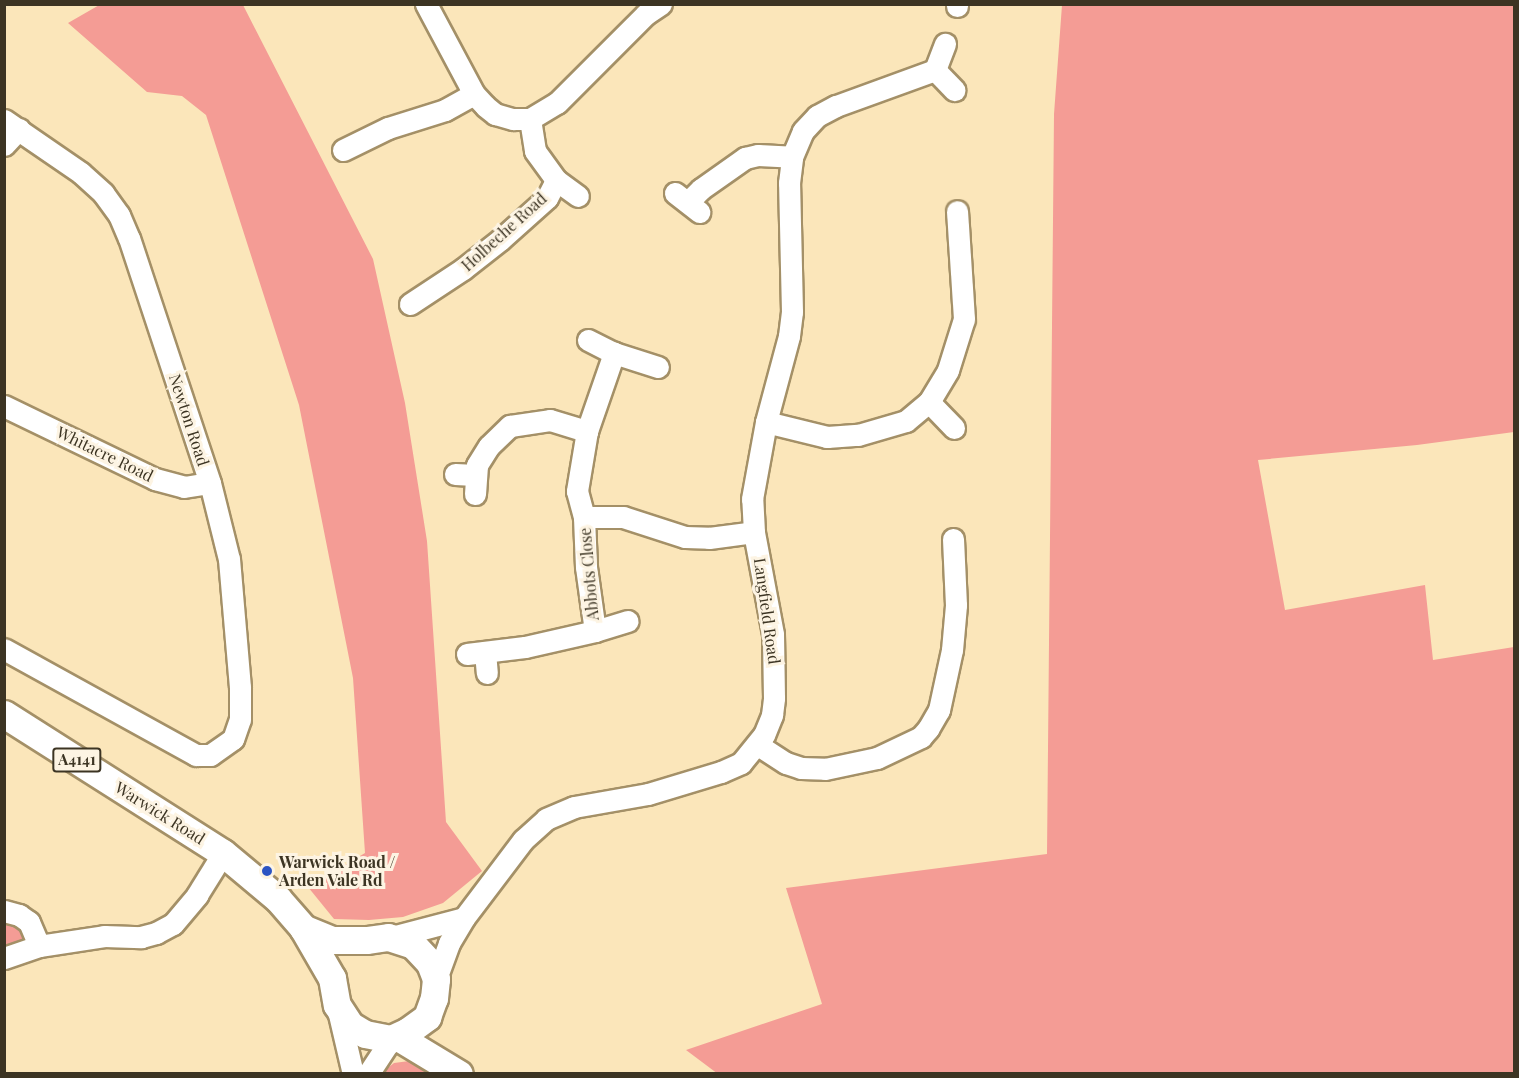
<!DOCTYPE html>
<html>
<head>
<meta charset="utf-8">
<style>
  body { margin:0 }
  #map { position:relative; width:1519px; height:1078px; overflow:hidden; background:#fbe6ba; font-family:"Playfair Display",serif }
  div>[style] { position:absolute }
  .green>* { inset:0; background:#f49c95 }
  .roads { filter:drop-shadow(2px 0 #a49067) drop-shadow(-2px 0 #a49067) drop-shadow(0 2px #a49067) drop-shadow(0 -2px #a49067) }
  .minor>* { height:21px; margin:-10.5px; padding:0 10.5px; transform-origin:10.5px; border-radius:10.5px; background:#fff }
  .major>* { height:27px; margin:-13.5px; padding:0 13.5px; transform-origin:13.5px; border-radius:13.5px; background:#fff }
  .dots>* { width:16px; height:16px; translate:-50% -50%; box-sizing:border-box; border:3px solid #fdf4e3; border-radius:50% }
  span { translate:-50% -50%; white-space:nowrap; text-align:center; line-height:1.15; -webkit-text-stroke:6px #fdf4e3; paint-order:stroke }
  .shield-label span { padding:2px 4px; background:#fdf4e3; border:2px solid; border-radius:4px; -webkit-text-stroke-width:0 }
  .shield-label { font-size:15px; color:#3c3423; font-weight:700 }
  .street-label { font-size:16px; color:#3c3423 }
  .poi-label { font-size:16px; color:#3c3423; font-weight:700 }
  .left { translate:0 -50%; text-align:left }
  .frame { position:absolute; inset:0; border:6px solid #3c3423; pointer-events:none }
</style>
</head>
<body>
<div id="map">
  <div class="green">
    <div style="clip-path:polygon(101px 4px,243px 5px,373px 259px,405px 403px,427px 541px,446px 822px,482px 871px,443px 903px,403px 917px,369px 920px,334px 919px,308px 887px,365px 853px,353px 678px,299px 405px,206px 115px,182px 96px,147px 92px,68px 23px)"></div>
    <div style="clip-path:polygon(1062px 5px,1514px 5px,1514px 432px,1417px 445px,1258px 460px,1285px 610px,1425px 585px,1433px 660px,1514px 647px,1514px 1073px,718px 1074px,686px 1050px,822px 1004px,786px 888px,1047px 854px,1054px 114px)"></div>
    <div style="clip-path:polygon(5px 917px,22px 923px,28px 943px,5px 951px)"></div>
    <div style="clip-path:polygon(417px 1060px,446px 1074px,380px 1074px,394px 1063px)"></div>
  </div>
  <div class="roads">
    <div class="minor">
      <div style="left:426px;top:4px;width:102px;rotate:61.9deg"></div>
      <div style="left:474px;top:94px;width:16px;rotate:47deg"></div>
      <div style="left:485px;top:106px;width:13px;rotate:39deg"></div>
      <div style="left:495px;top:114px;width:19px;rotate:16deg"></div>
      <div style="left:513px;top:119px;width:17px"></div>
      <div style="left:530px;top:119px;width:31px;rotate:-31deg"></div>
      <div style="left:557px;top:103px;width:126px;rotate:-45deg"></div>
      <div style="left:646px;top:14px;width:18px;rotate:-34deg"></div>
      <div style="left:957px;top:6px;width:2px;rotate:-90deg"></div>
      <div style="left:935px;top:70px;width:28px;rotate:-69deg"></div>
      <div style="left:530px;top:119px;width:32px;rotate:81deg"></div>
      <div style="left:535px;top:151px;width:36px;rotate:54deg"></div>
      <div style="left:4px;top:120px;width:93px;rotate:34.5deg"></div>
      <div style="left:81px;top:173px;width:30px;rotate:42deg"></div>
      <div style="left:103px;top:193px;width:27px;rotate:54deg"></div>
      <div style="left:119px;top:215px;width:25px;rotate:67deg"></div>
      <div style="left:129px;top:238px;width:258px;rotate:71.7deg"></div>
      <div style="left:210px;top:483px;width:78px;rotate:76deg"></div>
      <div style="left:229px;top:559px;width:128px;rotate:85.1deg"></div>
      <div style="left:240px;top:687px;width:32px;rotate:90deg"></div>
      <div style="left:240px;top:719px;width:21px;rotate:109deg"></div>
      <div style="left:233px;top:739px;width:28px;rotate:145deg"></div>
      <div style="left:210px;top:755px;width:14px;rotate:180deg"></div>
      <div style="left:196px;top:755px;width:219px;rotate:-151.1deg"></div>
      <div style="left:4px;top:145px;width:22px;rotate:-47deg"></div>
      <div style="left:343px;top:150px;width:50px;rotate:-26.1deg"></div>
      <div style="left:388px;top:128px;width:60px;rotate:-17.5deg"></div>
      <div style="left:445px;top:110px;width:33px;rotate:-29deg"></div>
      <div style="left:675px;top:193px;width:31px;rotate:38deg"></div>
      <div style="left:688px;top:202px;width:18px;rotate:-45deg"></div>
      <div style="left:701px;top:189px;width:54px;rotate:-35.2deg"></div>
      <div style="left:745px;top:158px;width:13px;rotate:-13deg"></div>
      <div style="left:758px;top:155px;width:34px;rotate:3deg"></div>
      <div style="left:410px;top:304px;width:64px;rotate:-33.4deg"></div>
      <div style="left:463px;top:269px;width:47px;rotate:-38.1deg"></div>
      <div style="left:500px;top:240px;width:63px;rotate:-41.8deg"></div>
      <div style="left:547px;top:198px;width:20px;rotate:-63deg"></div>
      <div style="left:556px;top:180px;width:27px;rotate:36deg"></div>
      <div style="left:588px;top:340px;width:29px;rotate:27deg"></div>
      <div style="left:929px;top:402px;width:36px;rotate:46deg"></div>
      <div style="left:4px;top:406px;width:168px;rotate:25.8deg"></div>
      <div style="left:155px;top:479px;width:30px;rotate:15deg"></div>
      <div style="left:184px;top:487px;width:26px;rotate:-9deg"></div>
      <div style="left:766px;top:422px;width:63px;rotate:13.8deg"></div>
      <div style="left:827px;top:437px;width:31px;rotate:-4deg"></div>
      <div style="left:858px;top:435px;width:50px;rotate:-16.3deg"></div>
      <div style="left:906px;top:421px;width:30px;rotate:-40deg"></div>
      <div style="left:929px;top:402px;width:37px;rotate:-59deg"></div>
      <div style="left:948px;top:370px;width:53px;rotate:-72.6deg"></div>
      <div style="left:964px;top:319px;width:108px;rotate:-93.7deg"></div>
      <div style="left:587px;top:431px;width:83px;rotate:-70.9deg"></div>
      <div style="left:614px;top:353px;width:46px;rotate:17.7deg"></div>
      <div style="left:455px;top:474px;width:20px;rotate:3deg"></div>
      <div style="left:475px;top:494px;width:29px;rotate:-86deg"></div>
      <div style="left:477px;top:465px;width:22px;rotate:-58deg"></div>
      <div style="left:489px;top:446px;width:29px;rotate:-44deg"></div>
      <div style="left:510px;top:426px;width:40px;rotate:-8.5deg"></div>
      <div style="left:550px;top:420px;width:39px;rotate:17deg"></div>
      <div style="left:587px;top:431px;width:61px;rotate:99.5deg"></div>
      <div style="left:577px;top:491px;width:27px;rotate:75deg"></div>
      <div style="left:595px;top:631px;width:34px;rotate:-17deg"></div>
      <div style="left:485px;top:652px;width:21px;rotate:85deg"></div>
      <div style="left:467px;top:654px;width:58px;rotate:-6.9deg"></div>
      <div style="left:525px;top:647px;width:72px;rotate:-12.9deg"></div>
      <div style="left:595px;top:631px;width:65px;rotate:-98deg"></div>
      <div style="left:586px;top:567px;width:50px;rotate:-92.3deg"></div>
      <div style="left:584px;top:517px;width:39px"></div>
      <div style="left:623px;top:517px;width:65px;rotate:17.9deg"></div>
      <div style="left:685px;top:537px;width:24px;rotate:2deg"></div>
      <div style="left:709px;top:538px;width:45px;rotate:-7.6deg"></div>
      <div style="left:758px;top:745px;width:33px;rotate:33deg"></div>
      <div style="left:786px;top:763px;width:16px;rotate:18deg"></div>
      <div style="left:801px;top:768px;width:24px;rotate:2deg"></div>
      <div style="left:825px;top:769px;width:53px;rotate:-11.9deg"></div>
      <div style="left:877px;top:758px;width:49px;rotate:-25.5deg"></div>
      <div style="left:921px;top:737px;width:11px;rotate:-49deg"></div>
      <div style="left:928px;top:729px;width:22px;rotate:-60deg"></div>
      <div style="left:939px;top:710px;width:61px;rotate:-77.8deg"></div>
      <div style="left:952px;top:650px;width:45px;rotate:-84.9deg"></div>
      <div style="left:956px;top:605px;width:66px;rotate:-92.6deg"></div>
      <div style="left:4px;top:911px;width:16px;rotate:15deg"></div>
      <div style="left:19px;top:915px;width:12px;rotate:35deg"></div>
      <div style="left:29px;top:922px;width:26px;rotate:67deg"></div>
      <div style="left:392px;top:937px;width:74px;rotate:-14.8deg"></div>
      <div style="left:4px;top:958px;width:37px;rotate:-19deg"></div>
      <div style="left:39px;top:946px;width:66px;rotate:-8.7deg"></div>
      <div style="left:104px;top:936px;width:37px;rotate:2deg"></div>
      <div style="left:141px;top:937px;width:16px;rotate:-15deg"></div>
      <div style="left:156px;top:933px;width:19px;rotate:-28deg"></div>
      <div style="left:173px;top:924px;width:38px;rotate:-50deg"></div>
      <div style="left:197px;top:895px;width:49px;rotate:-58.2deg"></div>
      <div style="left:436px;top:979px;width:38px;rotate:-70deg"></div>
      <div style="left:449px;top:943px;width:29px;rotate:-59deg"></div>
      <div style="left:464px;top:918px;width:98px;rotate:-52.9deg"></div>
      <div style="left:523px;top:840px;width:31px;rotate:-42deg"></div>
      <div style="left:546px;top:819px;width:30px;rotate:-23deg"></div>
      <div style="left:574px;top:807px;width:75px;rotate:-10deg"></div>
      <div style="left:648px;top:794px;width:76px;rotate:-16.8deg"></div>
      <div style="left:721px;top:772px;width:22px;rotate:-24deg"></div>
      <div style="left:741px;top:763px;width:36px;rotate:-51deg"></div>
      <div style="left:764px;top:735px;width:22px;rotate:-68deg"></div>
      <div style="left:772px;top:715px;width:17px;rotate:-83deg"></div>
      <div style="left:774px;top:698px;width:64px;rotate:-90.9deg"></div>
      <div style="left:773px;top:634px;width:104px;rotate:-100.6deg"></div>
      <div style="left:754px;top:532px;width:33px;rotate:-93deg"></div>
      <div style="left:752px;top:499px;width:78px;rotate:-79.7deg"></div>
      <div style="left:766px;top:422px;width:89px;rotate:-75deg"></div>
      <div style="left:789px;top:336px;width:24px;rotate:-83deg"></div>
      <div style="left:792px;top:312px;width:129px;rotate:-91.3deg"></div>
      <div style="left:789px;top:183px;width:26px;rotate:-83deg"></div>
      <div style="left:792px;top:157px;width:28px;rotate:-67deg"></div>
      <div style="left:803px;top:131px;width:21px;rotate:-47deg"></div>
      <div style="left:817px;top:116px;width:21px;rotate:-28deg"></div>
      <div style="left:836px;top:106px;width:105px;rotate:-20deg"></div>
      <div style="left:935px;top:70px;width:28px;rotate:46deg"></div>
      <div style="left:338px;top:1010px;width:66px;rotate:76.8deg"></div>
      <div style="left:368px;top:1074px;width:42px;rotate:-56.7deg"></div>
    </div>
    <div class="major">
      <div style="left:4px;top:714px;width:259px;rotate:32.4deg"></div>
      <div style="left:223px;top:853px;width:72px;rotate:39.9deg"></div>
      <div style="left:278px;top:899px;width:38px;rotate:49deg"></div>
      <div style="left:303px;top:928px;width:58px;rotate:59.9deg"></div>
      <div style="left:332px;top:978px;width:27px;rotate:80deg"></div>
      <div style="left:337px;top:1005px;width:24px;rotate:57deg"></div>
      <div style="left:350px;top:1025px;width:17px;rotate:31deg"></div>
      <div style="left:365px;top:1034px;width:26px;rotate:11deg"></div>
      <div style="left:391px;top:1039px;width:19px;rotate:-25deg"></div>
      <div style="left:408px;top:1031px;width:24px;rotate:-36deg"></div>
      <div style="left:427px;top:1017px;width:20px;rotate:-70deg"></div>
      <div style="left:434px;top:998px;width:19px;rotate:-84deg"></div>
      <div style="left:436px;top:979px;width:17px;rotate:-111deg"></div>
      <div style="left:430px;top:963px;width:25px;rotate:-133deg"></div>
      <div style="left:413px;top:945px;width:26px;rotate:-162deg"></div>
      <div style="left:388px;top:937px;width:22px;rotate:172deg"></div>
      <div style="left:366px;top:940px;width:34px;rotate:180deg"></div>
      <div style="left:332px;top:940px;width:31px;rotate:-158deg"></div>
      <div style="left:398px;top:1037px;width:71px;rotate:31.2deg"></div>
    </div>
  </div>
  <div class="dots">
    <div style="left:267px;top:871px;background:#2b54c3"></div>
  </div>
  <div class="shield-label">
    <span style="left:77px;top:760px">A4141</span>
  </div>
  <div class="street-label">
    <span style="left:504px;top:232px;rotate:-42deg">Holbeche Road</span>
    <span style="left:189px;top:420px;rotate:72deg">Newton Road</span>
    <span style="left:105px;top:454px;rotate:26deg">Whitacre Road</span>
    <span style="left:589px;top:574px;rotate:-95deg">Abbots Close</span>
    <span style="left:767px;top:611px;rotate:82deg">Langfield Road</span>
    <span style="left:160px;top:813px;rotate:32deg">Warwick Road</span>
  </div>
  <div class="poi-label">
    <span class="left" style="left:279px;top:871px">Warwick Road /<br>Arden Vale Rd</span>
  </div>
  <div class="frame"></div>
</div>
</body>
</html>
